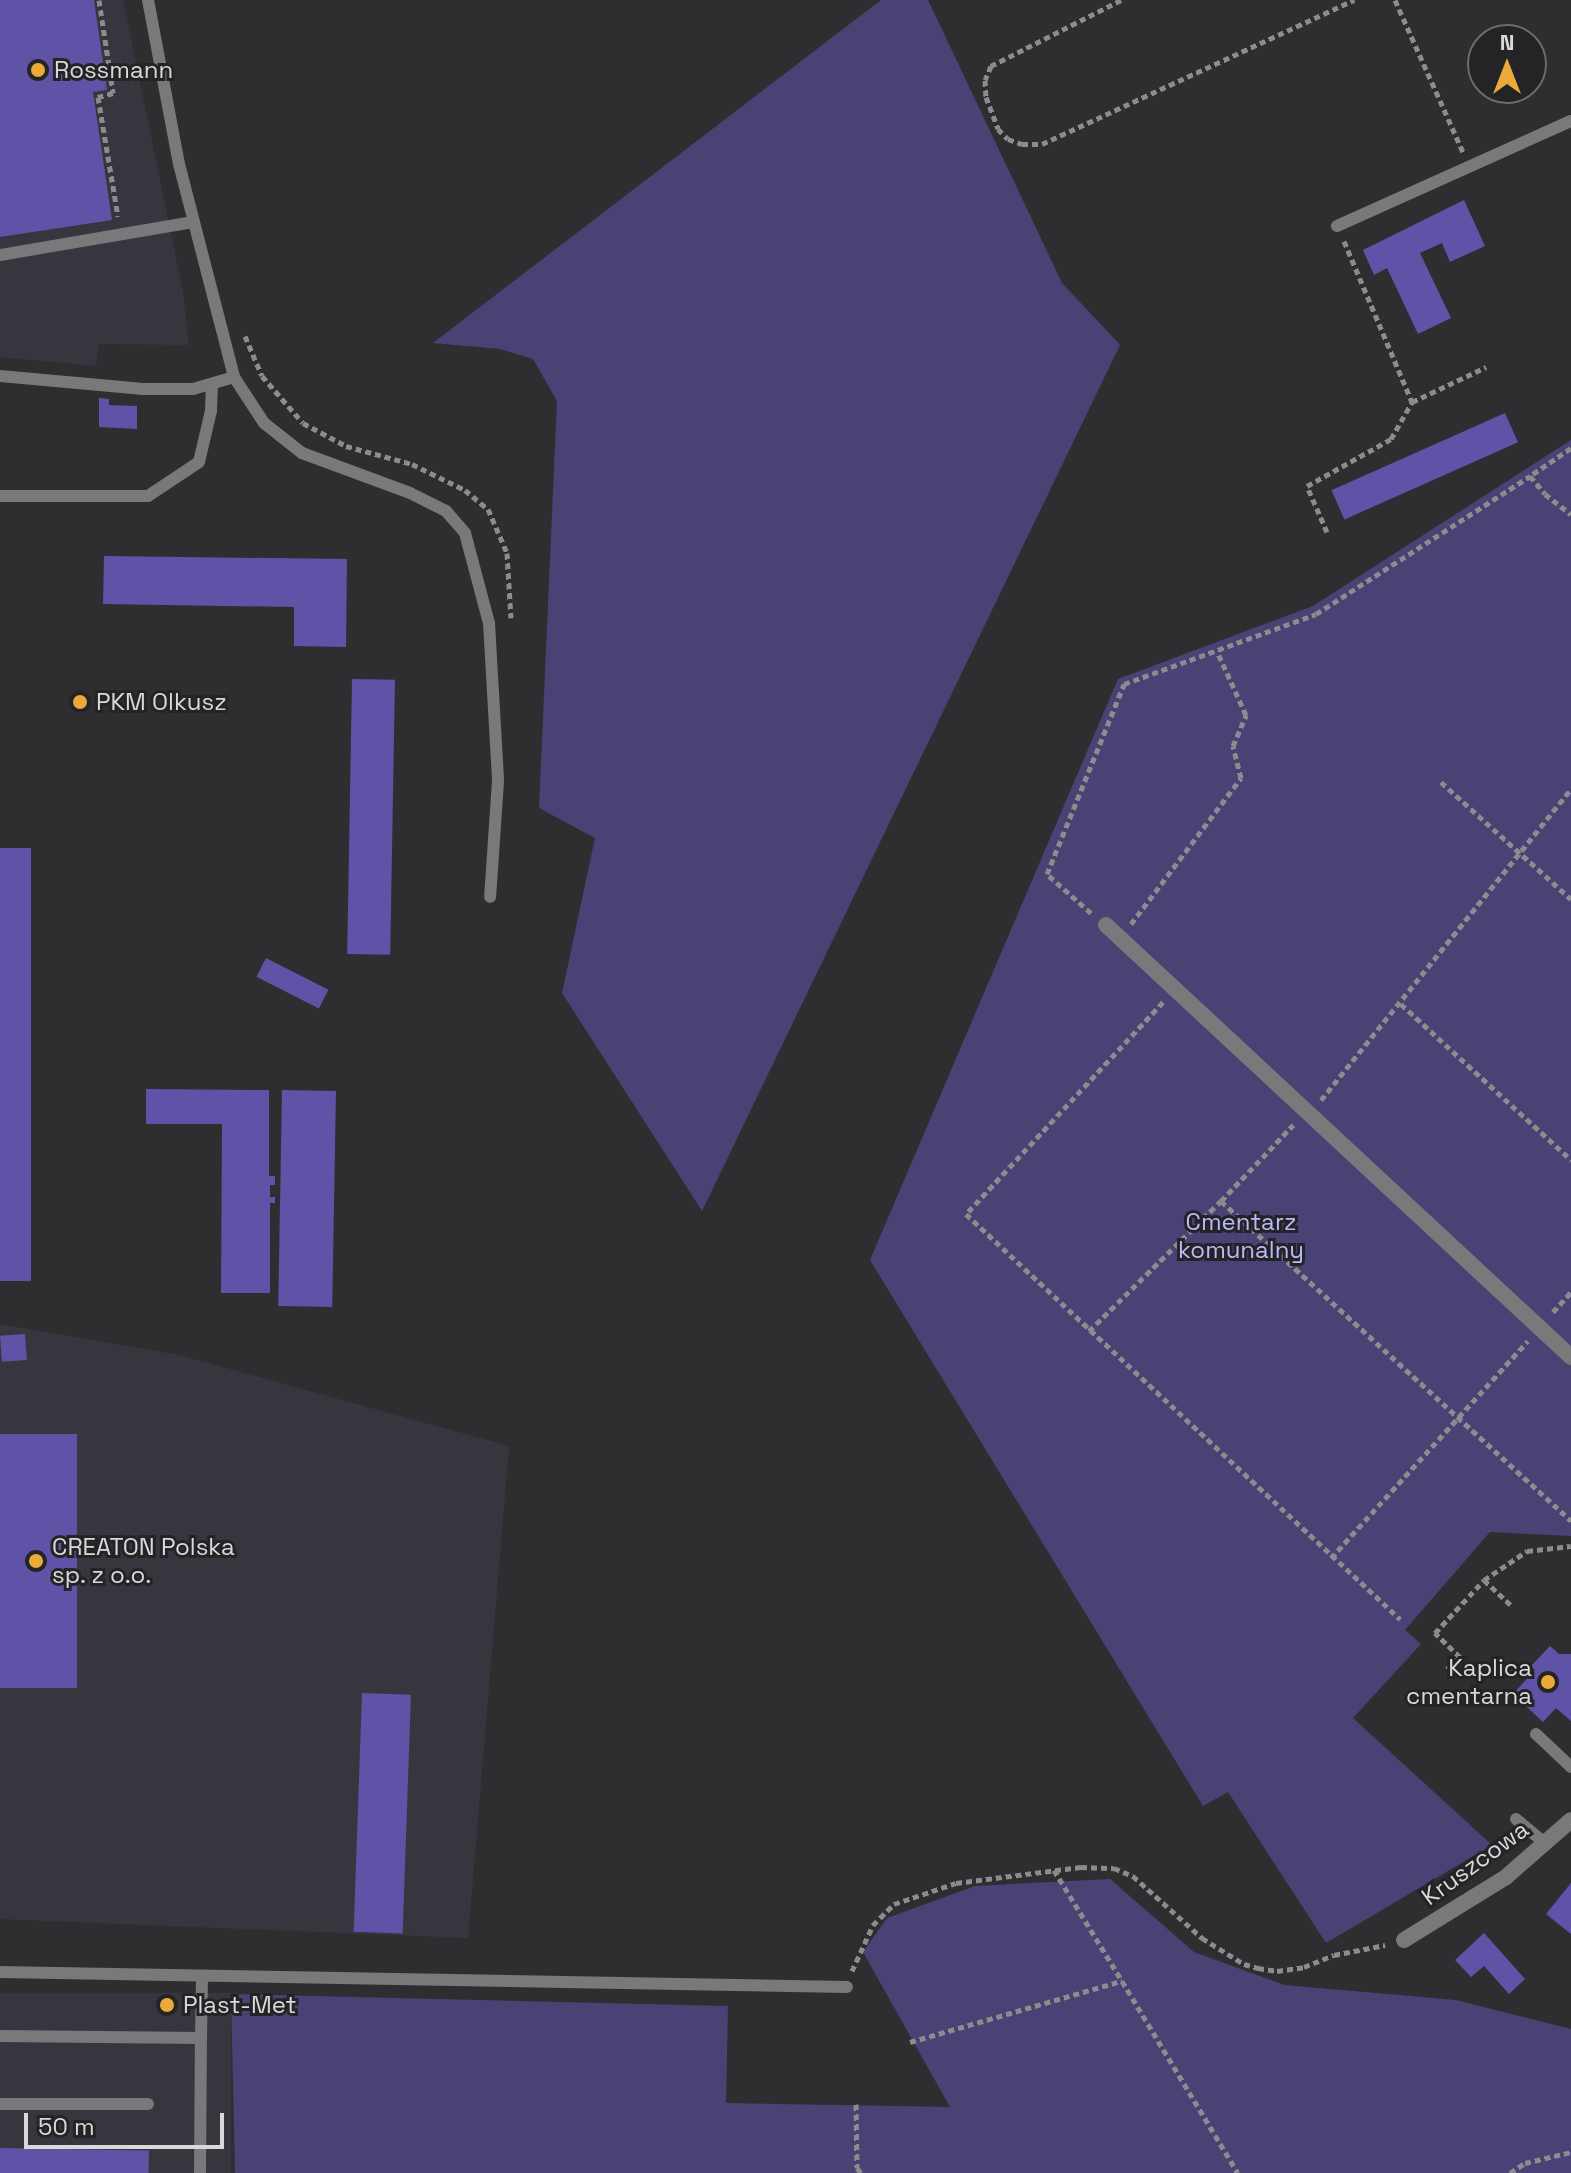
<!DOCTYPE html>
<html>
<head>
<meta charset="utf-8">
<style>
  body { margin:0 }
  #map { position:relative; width:1571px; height:2173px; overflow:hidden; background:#2e2e31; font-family:"Space Grotesk",sans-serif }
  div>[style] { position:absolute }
  .built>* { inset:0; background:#37363f; transform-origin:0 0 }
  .green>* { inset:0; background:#484374 }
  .building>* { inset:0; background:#5e53a7; transform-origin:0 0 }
  .path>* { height:5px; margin-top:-2.5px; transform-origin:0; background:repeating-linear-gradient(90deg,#8c8c8e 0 6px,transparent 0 10px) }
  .lane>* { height:12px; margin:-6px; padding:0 6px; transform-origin:6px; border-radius:6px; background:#79797b }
  .street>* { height:16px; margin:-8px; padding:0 8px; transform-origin:8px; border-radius:8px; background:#79797b }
  .dots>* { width:22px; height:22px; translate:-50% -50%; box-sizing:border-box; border:4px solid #242427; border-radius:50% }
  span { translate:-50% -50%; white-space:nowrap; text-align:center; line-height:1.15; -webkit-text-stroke:6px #242427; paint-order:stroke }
  .poi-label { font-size:24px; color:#d9d9db }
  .left { translate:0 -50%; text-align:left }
  .right { translate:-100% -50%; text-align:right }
  .park-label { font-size:24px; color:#bbb8fc }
  .street-label { font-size:24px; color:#d9d9db }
  .north { position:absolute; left:1467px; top:24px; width:80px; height:80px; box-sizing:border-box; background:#242427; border:2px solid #6c6c6f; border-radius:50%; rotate:0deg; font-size:22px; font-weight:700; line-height:32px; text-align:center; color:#d9d9db }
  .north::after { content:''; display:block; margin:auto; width:28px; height:36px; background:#eba939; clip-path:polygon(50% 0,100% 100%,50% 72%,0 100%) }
  .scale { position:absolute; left:24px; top:2113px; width:200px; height:36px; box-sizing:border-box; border:4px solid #d9d9db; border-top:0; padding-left:10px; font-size:24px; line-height:28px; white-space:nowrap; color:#d9d9db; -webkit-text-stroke:6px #242427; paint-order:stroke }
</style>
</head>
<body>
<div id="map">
  <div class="built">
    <div style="clip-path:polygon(0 0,123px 0,183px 292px,189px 345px,99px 344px,96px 366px,0 357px)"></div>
    <div style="clip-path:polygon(0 1324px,179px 1355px,509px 1446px,468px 1938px,0 1919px)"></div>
    <div style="left:0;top:1993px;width:231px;height:180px"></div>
  </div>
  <div class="green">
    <div style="clip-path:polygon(881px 0,928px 0,1062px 283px,1120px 345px,702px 1211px,562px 993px,595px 838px,539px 808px,557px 401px,533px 359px,500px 349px,433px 343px)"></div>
    <div style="clip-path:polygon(1571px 440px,1571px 1536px,1490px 1532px,1405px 1630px,1421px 1644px,1353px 1718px,1492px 1845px,1326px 1943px,1228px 1792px,1203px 1806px,870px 1260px,1118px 679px,1313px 606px)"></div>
    <div style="clip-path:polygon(1110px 1879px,1194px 1952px,1284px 1985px,1456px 2000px,1571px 2029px,1571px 2173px,235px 2173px,231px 1994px,728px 2006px,726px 2103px,950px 2107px,863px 1952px,887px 1918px,975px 1886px)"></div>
  </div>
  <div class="building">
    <div style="clip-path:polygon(0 0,94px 0,107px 90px,93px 92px,112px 220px,0 237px)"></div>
    <div style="clip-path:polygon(1464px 200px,1485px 246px,1450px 262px,1442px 243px,1420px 253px,1451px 318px,1418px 334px,1387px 268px,1374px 275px,1363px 250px)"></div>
    <div style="clip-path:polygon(99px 398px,109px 399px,109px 405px,137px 406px,137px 429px,99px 427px)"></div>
    <div style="left:1505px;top:413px;width:32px;height:190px;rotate:66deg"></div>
    <div style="clip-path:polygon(104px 556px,347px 559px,346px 647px,294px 646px,294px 607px,103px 604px)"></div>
    <div style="left:352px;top:679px;width:43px;height:275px;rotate:1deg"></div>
    <div style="left:0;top:848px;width:31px;height:433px"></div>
    <div style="left:266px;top:958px;width:70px;height:21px;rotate:27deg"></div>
    <div style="clip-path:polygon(146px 1089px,269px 1090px,269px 1176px,275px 1176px,275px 1185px,270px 1185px,270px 1197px,275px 1197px,275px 1203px,270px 1203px,270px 1293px,221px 1293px,222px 1124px,146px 1124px)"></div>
    <div style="left:282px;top:1090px;width:54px;height:216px;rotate:1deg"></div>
    <div style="left:25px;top:1334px;width:26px;height:25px;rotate:86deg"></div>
    <div style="left:0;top:1434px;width:77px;height:254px"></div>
    <div style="clip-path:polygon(1550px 1646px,1559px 1654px,1571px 1654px,1571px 1721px,1556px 1708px,1543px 1722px,1513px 1694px,1535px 1670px,1531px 1666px)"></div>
    <div style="left:362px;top:1693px;width:49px;height:239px;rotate:2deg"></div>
    <div style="clip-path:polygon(1571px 1883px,1571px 1934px,1546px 1914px)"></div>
    <div style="clip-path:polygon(1484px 1933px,1525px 1979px,1509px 1994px,1484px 1966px,1471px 1977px,1455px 1960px)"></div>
    <div style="left:0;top:2148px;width:149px;height:25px;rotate:1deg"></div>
  </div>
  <div class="path">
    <div style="left:99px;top:0;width:94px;rotate:81.4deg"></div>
    <div style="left:113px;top:93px;width:16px;rotate:165deg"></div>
    <div style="left:98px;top:97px;width:121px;rotate:80.5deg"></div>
    <div style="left:1121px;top:0;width:146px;rotate:153.1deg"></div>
    <div style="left:991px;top:66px;width:15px;rotate:113deg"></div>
    <div style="left:985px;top:80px;width:17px;rotate:87deg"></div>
    <div style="left:986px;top:97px;width:34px;rotate:69deg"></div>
    <div style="left:998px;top:129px;width:14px;rotate:45deg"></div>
    <div style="left:1008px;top:139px;width:15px;rotate:20deg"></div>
    <div style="left:1022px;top:144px;width:20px"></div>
    <div style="left:1042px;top:144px;width:344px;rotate:-24.8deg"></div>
    <div style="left:1395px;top:0;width:167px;rotate:65.9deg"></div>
    <div style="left:1344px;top:241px;width:175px;rotate:67.1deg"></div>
    <div style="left:245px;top:336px;width:43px;rotate:67deg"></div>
    <div style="left:262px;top:376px;width:62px;rotate:48.9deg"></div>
    <div style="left:303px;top:423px;width:49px;rotate:28.1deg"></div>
    <div style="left:346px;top:446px;width:68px;rotate:15.3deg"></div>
    <div style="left:412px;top:464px;width:59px;rotate:26.1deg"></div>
    <div style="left:465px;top:490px;width:30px;rotate:40deg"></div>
    <div style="left:488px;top:509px;width:48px;rotate:66.6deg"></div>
    <div style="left:507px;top:553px;width:65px;rotate:86.5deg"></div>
    <div style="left:1571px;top:448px;width:50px;rotate:145.7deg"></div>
    <div style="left:1530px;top:476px;width:23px;rotate:50deg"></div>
    <div style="left:1545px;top:494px;width:33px;rotate:38deg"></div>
    <div style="left:1327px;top:532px;width:50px;rotate:-113.5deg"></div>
    <div style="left:1307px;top:486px;width:96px;rotate:-29.2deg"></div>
    <div style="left:1391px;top:439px;width:43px;rotate:-60.4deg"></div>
    <div style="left:1412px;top:402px;width:82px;rotate:-25.3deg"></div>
    <div style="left:1441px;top:782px;width:175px;rotate:42deg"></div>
    <div style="left:1091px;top:913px;width:59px;rotate:-138.4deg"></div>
    <div style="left:1047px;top:874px;width:205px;rotate:-67.9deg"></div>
    <div style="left:1124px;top:684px;width:204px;rotate:-20deg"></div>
    <div style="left:1316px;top:614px;width:255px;rotate:-32.8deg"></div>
    <div style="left:1131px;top:924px;width:183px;rotate:-53deg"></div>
    <div style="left:1241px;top:778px;width:33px;rotate:-104deg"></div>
    <div style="left:1233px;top:746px;width:34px;rotate:-67deg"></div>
    <div style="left:1246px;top:715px;width:70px;rotate:-114.4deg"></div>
    <div style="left:1163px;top:1002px;width:289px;rotate:132.9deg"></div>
    <div style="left:966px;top:1214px;width:594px;rotate:43.02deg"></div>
    <div style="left:1401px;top:1004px;width:231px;rotate:42.5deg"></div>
    <div style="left:1321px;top:1100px;width:399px;rotate:-51.2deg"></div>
    <div style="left:1221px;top:1201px;width:474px;rotate:42.4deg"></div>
    <div style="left:1553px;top:1312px;width:27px;rotate:-48deg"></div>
    <div style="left:1089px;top:1331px;width:185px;rotate:-44.6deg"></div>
    <div style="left:1221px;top:1201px;width:105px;rotate:-46.5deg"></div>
    <div style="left:1331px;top:1558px;width:293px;rotate:-47.8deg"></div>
    <div style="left:1484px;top:1580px;width:37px;rotate:43deg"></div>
    <div style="left:1447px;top:1669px;width:18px;rotate:-43deg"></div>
    <div style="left:1460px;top:1657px;width:35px;rotate:-136deg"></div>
    <div style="left:1435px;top:1633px;width:72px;rotate:-47.2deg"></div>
    <div style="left:1484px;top:1580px;width:52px;rotate:-34deg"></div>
    <div style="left:1527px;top:1551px;width:44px;rotate:-6.5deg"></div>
    <div style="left:1054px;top:1870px;width:130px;rotate:58.5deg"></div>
    <div style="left:852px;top:1971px;width:51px;rotate:-65.5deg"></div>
    <div style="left:873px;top:1925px;width:30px;rotate:-45deg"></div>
    <div style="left:894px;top:1904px;width:65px;rotate:-18.7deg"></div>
    <div style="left:956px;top:1883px;width:126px;rotate:-7.3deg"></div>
    <div style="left:1081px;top:1867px;width:33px;rotate:2deg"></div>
    <div style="left:1114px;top:1868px;width:21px;rotate:23deg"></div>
    <div style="left:1133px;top:1876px;width:93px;rotate:41.9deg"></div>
    <div style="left:1202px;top:1938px;width:49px;rotate:31.8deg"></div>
    <div style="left:1244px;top:1964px;width:15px;rotate:16deg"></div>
    <div style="left:1258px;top:1968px;width:19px;rotate:9deg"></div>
    <div style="left:1277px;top:1971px;width:27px;rotate:-8deg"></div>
    <div style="left:1304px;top:1967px;width:32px;rotate:-22deg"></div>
    <div style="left:1334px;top:1955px;width:52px;rotate:-11.1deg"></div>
    <div style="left:910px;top:2042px;width:221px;rotate:-16.1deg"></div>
    <div style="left:1122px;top:1981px;width:224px;rotate:58.9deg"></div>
    <div style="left:856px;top:2104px;width:64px;rotate:89.1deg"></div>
    <div style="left:857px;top:2168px;width:6px;rotate:51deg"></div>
    <div style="left:1510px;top:2173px;width:18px;rotate:-34deg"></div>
    <div style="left:1525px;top:2163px;width:47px;rotate:-13.4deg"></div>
  </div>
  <div class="lane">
    <div style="left:148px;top:0;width:167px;rotate:79.3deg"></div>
    <div style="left:179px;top:164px;width:220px;rotate:75.5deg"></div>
    <div style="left:234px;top:377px;width:55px;rotate:56.9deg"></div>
    <div style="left:264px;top:423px;width:48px;rotate:38.3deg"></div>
    <div style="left:302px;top:453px;width:115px;rotate:20.3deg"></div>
    <div style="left:410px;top:493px;width:40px;rotate:26.6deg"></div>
    <div style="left:446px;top:511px;width:29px;rotate:49deg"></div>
    <div style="left:465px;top:533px;width:93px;rotate:75.1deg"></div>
    <div style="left:489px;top:623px;width:158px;rotate:86.7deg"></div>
    <div style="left:498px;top:781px;width:116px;rotate:93.9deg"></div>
    <div style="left:1337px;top:226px;width:256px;rotate:-24.2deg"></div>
    <div style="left:0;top:255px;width:196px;rotate:-9.7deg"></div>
    <div style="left:0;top:376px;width:144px;rotate:5.2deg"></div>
    <div style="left:143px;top:389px;width:50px"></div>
    <div style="left:193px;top:389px;width:43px;rotate:-16.3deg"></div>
    <div style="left:0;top:496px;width:148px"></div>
    <div style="left:148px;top:496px;width:61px;rotate:-33.7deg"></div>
    <div style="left:199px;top:462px;width:52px;rotate:-76.8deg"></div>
    <div style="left:211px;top:411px;width:24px;rotate:-88deg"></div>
    <div style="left:1536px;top:1734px;width:48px;rotate:43.3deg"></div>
    <div style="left:1516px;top:1819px;width:38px;rotate:40deg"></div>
    <div style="left:0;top:1972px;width:847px;rotate:1.01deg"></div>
    <div style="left:0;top:2036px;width:201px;rotate:0.6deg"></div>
    <div style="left:201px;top:2038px;width:62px;rotate:-89.1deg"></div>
    <div style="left:0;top:2104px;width:148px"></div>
    <div style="left:200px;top:2173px;width:135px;rotate:-89.6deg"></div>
  </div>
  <div class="street">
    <div style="left:1106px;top:925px;width:635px;rotate:42.89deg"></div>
    <div style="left:1404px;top:1940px;width:120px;rotate:-31.7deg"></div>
    <div style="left:1506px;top:1877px;width:86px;rotate:-41.2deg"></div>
  </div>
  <div class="dots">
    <div style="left:38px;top:70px;background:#eba939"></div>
    <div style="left:80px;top:702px;background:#eba939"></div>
    <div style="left:36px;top:1561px;background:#eba939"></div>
    <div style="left:1548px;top:1682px;background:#eba939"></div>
    <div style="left:167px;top:2005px;background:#eba939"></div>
  </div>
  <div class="poi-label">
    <span class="left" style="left:54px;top:70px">Rossmann</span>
    <span class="left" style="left:96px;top:702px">PKM Olkusz</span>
    <span class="left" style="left:52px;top:1561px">CREATON Polska<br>sp. z o.o.</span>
    <span class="right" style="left:1532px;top:1682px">Kaplica<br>cmentarna</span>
    <span class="left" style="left:183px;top:2005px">Plast-Met</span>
  </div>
  <div class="park-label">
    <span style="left:1241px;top:1236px">Cmentarz<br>komunalny</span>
  </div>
  <div class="street-label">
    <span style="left:1475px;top:1863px;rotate:-36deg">Kruszcowa</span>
  </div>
  <div class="north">N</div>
  <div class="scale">50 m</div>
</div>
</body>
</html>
